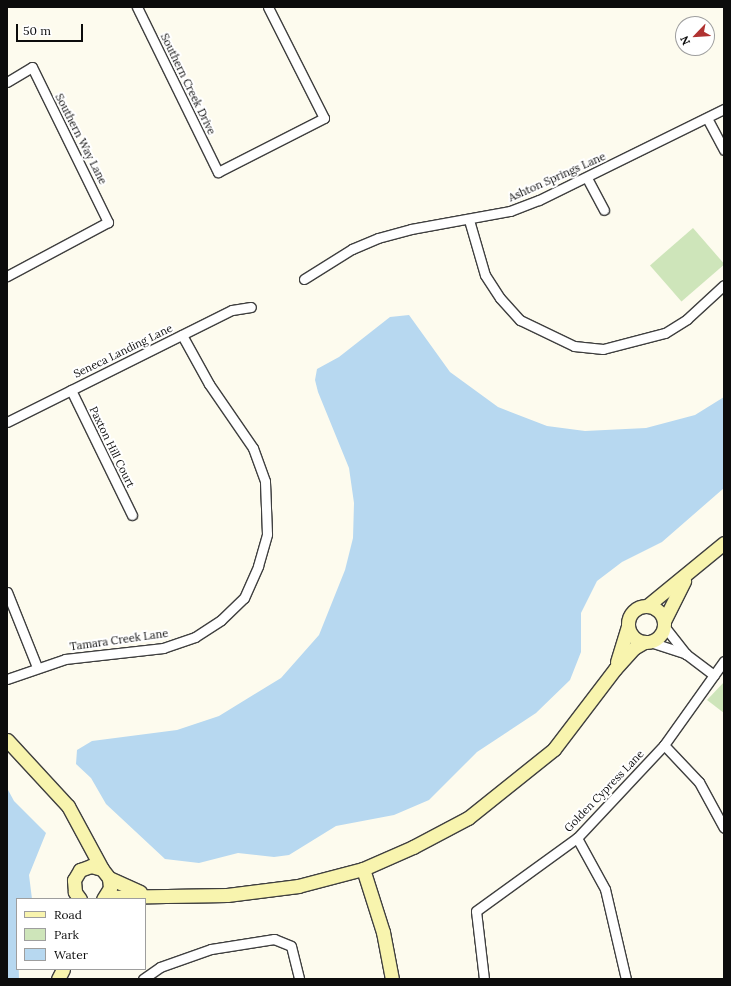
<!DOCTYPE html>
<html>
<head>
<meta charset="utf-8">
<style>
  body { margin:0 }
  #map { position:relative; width:731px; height:986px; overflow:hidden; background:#fdfbee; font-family:Lora,serif }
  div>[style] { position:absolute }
  .green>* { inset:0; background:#cee5ba; transform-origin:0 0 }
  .water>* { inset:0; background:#b7d8f0 }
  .roads { filter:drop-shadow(1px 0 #3f3f3f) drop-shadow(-1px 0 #3f3f3f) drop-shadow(0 1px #3f3f3f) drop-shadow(0 -1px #3f3f3f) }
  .street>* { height:9px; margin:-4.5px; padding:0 4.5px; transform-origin:4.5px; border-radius:4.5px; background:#fff }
  .secondary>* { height:13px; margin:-6.5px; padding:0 6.5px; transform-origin:6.5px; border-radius:6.5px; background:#f8f4ae }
  .secondary>.ring { margin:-6.5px; padding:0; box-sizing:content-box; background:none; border:13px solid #f8f4ae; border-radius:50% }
  span { translate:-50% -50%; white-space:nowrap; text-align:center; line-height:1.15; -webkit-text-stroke:4px #fff; paint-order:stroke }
  .street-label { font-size:11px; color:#0c0c0c }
  .frame { position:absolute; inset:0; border:8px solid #0c0c0c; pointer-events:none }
  .legend { position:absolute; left:16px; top:898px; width:130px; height:72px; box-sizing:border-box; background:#fff; border:1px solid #9e9e9e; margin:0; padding:5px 7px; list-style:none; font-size:12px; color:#0c0c0c }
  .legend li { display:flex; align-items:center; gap:8px; height:20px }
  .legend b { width:20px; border:1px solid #9e9e9e }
  .north { position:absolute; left:675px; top:16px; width:40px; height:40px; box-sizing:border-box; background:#fff; border:1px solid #9e9e9e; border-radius:50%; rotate:245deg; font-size:11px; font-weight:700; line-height:16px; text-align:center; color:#0c0c0c }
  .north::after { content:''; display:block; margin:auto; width:14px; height:18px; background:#b03231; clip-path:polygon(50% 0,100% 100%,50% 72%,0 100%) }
  .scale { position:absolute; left:16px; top:24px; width:67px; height:18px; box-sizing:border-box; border:2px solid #0c0c0c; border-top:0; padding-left:5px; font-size:12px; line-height:14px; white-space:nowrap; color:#0c0c0c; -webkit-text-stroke:3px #fff; paint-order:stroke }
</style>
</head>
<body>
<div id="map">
  <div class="green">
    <div style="left:693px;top:228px;width:48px;height:57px;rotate:49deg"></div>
    <div style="clip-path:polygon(724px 682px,724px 713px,707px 700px)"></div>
  </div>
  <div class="water">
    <div style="clip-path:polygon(409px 315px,450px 372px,498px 407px,547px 426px,585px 431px,646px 428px,695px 415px,724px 397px,724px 488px,662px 542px,622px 562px,597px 581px,581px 613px,581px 652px,570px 680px,536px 713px,477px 752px,429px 800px,394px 815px,336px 826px,289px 855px,274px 857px,238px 853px,199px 863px,165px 859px,106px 804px,91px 778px,76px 764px,77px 750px,92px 741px,177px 730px,219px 716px,281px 678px,319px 635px,345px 570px,353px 538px,354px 503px,349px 468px,318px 392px,315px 380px,317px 369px,339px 357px,390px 317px)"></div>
    <div style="clip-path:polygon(7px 788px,14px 801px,46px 833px,29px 875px,32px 899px,17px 899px,19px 979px,7px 979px)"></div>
  </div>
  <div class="roads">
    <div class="street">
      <div style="left:137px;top:7px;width:184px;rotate:63.9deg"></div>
      <div style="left:218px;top:172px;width:119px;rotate:-27deg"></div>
      <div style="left:324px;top:118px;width:124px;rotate:-116.8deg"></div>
      <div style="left:7px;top:82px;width:29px;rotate:-31deg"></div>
      <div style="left:32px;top:67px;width:173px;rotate:63.9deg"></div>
      <div style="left:108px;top:222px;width:115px;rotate:151.9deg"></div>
      <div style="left:707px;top:118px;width:36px;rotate:62deg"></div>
      <div style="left:587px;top:178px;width:36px;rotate:62deg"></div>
      <div style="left:469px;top:220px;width:57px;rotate:73.8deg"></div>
      <div style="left:485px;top:275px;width:27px;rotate:57deg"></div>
      <div style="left:500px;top:298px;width:30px;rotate:48deg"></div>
      <div style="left:520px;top:320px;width:60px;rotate:25.7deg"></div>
      <div style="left:574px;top:346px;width:29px;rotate:6deg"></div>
      <div style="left:603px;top:349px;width:64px;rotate:-14.5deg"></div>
      <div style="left:665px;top:333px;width:26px;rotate:-32deg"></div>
      <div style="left:687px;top:319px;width:50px;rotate:-42.6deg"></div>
      <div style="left:304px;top:279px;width:57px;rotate:-32deg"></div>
      <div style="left:352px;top:249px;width:28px;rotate:-23deg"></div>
      <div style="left:378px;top:238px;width:34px;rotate:-15deg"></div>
      <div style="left:411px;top:229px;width:101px;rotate:-10.3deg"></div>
      <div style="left:510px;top:211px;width:31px;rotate:-21deg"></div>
      <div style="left:539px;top:200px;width:206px;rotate:-26.2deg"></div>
      <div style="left:71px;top:390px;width:139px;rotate:64deg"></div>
      <div style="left:7px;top:422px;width:251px;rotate:-26.5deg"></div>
      <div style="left:232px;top:310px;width:19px;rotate:-9deg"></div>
      <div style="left:7px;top:592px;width:81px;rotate:68.2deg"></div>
      <div style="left:664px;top:626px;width:36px;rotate:52deg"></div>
      <div style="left:686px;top:654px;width:35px;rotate:37deg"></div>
      <div style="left:650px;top:642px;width:38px;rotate:18deg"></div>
      <div style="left:7px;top:679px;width:61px;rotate:-19deg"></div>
      <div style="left:65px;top:659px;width:99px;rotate:-6.4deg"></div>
      <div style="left:163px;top:648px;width:34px;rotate:-19deg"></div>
      <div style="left:195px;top:637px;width:31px;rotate:-33deg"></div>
      <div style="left:221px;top:620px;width:32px;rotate:-44deg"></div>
      <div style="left:244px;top:598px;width:35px;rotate:-66deg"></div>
      <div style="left:258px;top:566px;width:33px;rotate:-74deg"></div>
      <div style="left:267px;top:534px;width:53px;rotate:-92.2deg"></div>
      <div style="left:265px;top:481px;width:35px;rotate:-110deg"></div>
      <div style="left:253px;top:448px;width:78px;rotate:-124.5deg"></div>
      <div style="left:209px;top:384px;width:56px;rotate:-118.9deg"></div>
      <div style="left:664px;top:745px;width:51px;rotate:46.6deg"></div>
      <div style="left:699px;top:782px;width:52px;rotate:61.5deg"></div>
      <div style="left:577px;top:838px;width:58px;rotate:61.2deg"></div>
      <div style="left:605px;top:889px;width:92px;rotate:76.9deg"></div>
      <div style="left:143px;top:979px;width:21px;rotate:-35deg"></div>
      <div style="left:160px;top:967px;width:54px;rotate:-19.4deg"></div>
      <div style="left:211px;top:949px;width:64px;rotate:-9deg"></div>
      <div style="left:274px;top:939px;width:18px;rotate:22deg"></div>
      <div style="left:291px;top:946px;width:34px;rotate:76deg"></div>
      <div style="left:484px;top:979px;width:68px;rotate:-96.7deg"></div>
      <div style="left:476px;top:911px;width:125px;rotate:-35.9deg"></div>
      <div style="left:577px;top:838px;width:127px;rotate:-46.9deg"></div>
      <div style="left:664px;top:745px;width:103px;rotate:-54.5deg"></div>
    </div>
    <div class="secondary">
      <div style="left:647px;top:606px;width:99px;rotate:-39.3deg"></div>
      <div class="ring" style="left:628px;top:606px;width:23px;height:23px"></div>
      <div style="left:664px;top:621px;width:45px;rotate:-63.4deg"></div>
      <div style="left:617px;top:662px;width:37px;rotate:-73deg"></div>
      <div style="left:7px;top:740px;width:90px;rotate:47.3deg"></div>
      <div style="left:68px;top:806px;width:72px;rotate:61.6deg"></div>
      <div style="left:363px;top:869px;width:66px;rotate:72.4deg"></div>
      <div style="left:383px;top:932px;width:48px;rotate:79.2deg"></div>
      <div style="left:109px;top:878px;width:34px;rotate:24deg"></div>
      <div style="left:106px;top:897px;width:121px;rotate:-0.9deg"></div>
      <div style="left:227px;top:895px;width:72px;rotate:-7.2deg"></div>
      <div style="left:298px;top:886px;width:67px;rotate:-14.7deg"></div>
      <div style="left:363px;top:869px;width:55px;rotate:-23.7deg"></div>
      <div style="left:413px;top:847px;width:62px;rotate:-27.8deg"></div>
      <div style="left:468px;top:818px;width:110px;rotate:-38.7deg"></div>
      <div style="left:554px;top:749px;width:101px;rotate:-52.7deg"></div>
      <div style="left:615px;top:669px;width:28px;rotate:-48deg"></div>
      <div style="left:634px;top:648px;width:12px;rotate:-31deg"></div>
      <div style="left:80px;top:899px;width:9px;rotate:-126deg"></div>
      <div style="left:75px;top:892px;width:12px;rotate:-95deg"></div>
      <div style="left:74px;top:880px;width:12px;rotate:-59deg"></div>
      <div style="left:80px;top:870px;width:12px;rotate:-20deg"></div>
      <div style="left:91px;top:866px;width:11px;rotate:15deg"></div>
      <div style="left:102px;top:869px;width:11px;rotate:52deg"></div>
      <div style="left:109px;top:878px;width:10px;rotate:84deg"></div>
      <div style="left:110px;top:888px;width:13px;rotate:122deg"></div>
      <div style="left:58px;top:979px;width:11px;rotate:-63deg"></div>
    </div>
  </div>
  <div class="street-label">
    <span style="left:188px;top:84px;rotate:64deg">Southern Creek Drive</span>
    <span style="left:81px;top:139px;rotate:63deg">Southern Way Lane</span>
    <span style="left:557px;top:177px;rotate:-24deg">Ashton Springs Lane</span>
    <span style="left:123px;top:351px;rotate:-26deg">Seneca Landing Lane</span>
    <span style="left:112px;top:447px;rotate:64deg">Paxton Hill Court</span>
    <span style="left:119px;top:640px;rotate:-8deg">Tamara Creek Lane</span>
    <span style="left:604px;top:791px;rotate:-46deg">Golden Cypress Lane</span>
  </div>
  <div class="frame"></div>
  <ul class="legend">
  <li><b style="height:5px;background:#f8f4ae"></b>Road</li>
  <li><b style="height:11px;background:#cee5ba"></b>Park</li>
  <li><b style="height:11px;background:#b7d8f0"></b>Water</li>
  </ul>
  <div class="north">N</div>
  <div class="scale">50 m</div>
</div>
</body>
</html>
